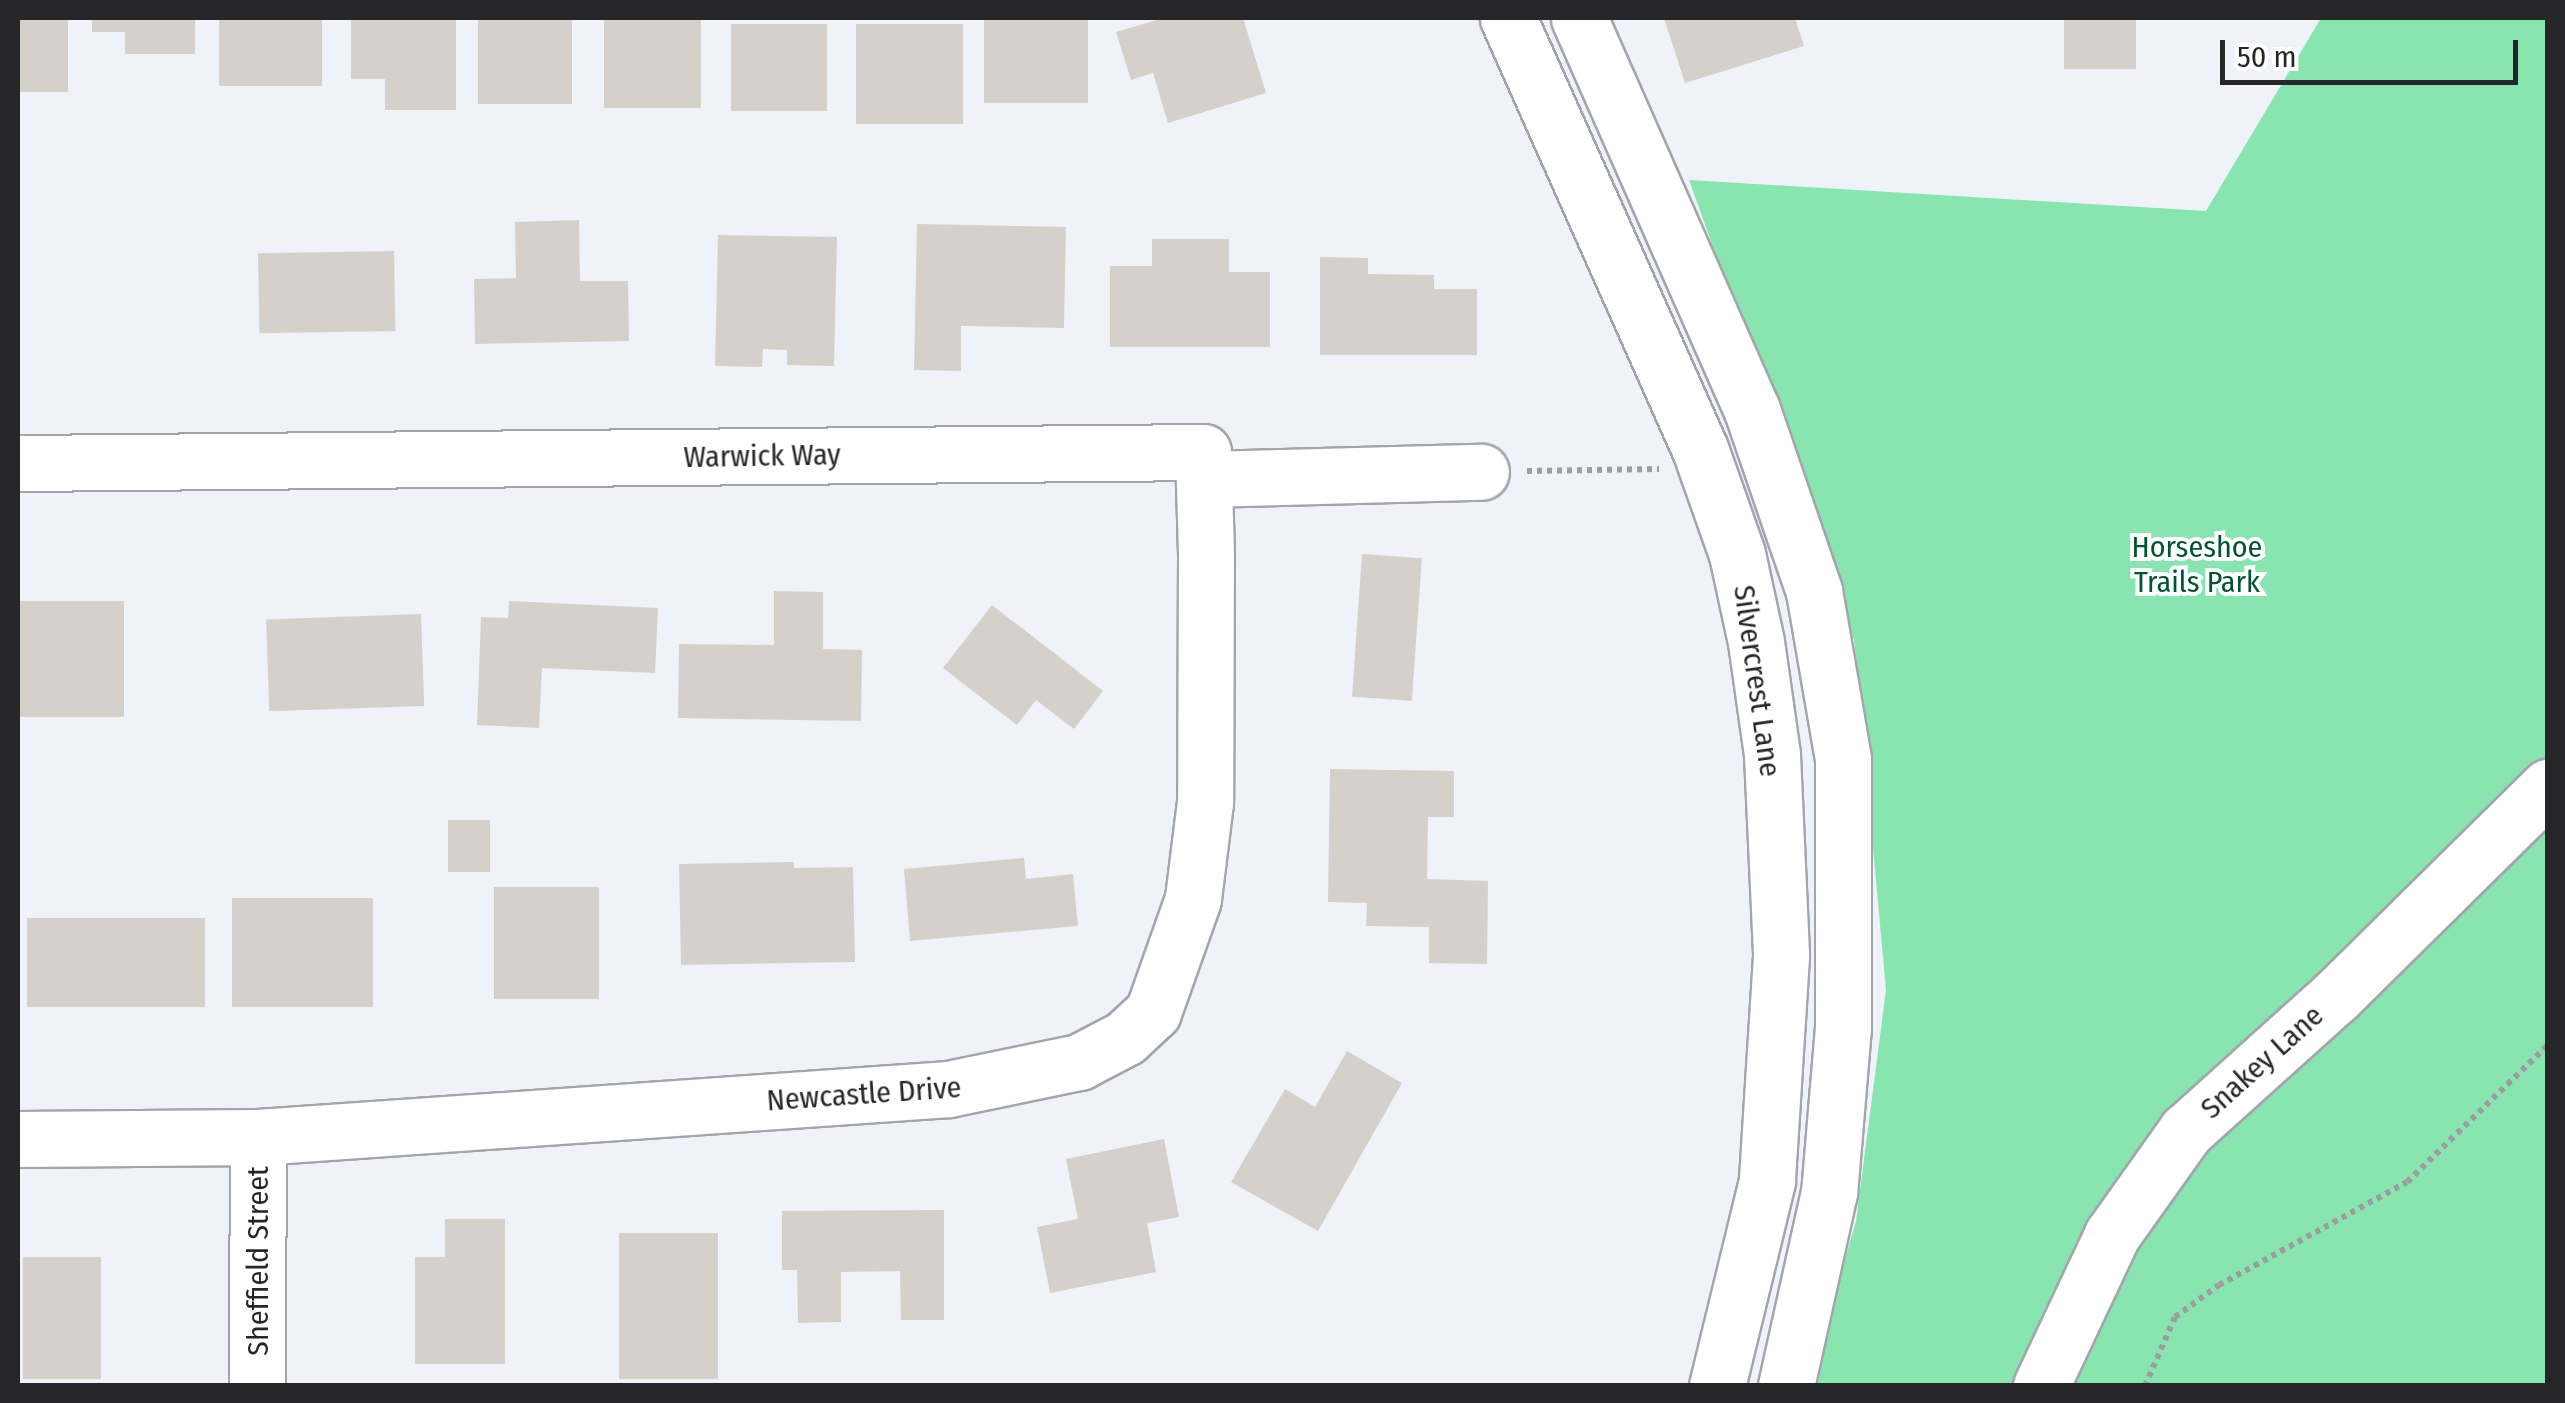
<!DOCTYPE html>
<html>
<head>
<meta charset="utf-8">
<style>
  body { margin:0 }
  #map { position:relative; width:2565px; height:1403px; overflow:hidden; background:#f0f2fa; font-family:"Fira Sans Condensed",sans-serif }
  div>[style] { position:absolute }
  .green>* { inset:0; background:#89e5af }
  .building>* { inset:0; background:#d5d0ca; transform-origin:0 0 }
  .path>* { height:6px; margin-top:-3px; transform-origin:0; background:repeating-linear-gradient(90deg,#9c9da3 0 5px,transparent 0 10px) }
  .roads { filter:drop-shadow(2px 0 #a3a5ad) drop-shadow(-2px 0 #a3a5ad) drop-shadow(0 2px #a3a5ad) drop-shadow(0 -2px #a3a5ad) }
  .minor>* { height:55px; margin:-27.5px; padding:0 27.5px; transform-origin:27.5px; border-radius:27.5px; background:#fff }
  span { translate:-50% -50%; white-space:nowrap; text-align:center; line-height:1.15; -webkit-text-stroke:8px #fff; paint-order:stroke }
  .street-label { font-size:30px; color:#262629 }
  .park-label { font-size:30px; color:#005430 }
  .frame { position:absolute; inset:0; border:20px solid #262629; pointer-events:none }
  .scale { position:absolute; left:2220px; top:40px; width:298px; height:45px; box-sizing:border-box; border:5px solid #262629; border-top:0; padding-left:12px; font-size:30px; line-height:35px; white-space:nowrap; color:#262629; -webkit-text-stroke:8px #fff; paint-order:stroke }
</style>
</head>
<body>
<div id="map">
  <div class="green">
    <div style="clip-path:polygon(2321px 18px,2547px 18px,2547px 1385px,1809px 1385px,1856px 1221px,1886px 990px,1854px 640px,1689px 180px,2206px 211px)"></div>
  </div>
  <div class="building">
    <div style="left:18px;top:18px;width:50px;height:74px"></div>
    <div style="clip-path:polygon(92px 18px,195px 18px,195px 54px,125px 54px,125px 32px,92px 32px)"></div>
    <div style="left:219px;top:18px;width:103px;height:68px"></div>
    <div style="clip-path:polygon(351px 18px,456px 18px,456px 110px,385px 110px,385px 79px,351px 79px)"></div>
    <div style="left:604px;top:18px;width:97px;height:90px"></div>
    <div style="left:984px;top:18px;width:104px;height:85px"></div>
    <div style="clip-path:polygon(1164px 18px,1243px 18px,1266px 93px,1168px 123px,1153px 73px,1131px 80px,1116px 32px)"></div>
    <div style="clip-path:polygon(1664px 18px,1795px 18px,1804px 46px,1685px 83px)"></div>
    <div style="left:2064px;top:18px;width:72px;height:51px"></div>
    <div style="left:478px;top:20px;width:94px;height:84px"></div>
    <div style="left:731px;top:24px;width:96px;height:87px"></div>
    <div style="left:856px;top:24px;width:107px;height:100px"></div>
    <div style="clip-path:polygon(579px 220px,580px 281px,628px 281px,629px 341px,475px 344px,474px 279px,516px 278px,515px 222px)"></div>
    <div style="clip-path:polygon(917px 224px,1066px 227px,1064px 328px,961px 326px,961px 371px,914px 370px)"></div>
    <div style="clip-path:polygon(718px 235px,837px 237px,834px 366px,787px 365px,787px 350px,763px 349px,762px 367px,715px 366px)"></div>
    <div style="clip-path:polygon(1152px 239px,1229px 239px,1229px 272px,1270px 272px,1270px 347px,1110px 347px,1110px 266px,1152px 266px)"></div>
    <div style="left:394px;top:251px;width:80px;height:136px;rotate:89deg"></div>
    <div style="clip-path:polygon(1320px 257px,1368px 258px,1368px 274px,1434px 275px,1434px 289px,1477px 289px,1477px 355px,1320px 355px)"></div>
    <div style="left:1362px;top:554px;width:60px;height:143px;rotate:4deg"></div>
    <div style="clip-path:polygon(774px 591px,823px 592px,823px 649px,862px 650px,861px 721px,678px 718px,679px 644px,774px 645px)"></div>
    <div style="left:18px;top:601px;width:106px;height:116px"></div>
    <div style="clip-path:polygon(509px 601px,658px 608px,655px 673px,542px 668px,539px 728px,477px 725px,481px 617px,508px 618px)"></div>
    <div style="clip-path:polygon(992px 605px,1103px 691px,1074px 729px,1036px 700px,1017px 725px,943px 668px)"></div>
    <div style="left:421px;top:614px;width:92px;height:155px;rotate:88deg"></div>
    <div style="clip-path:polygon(1330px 769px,1454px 771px,1454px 817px,1428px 817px,1427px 879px,1488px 881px,1487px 964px,1429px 963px,1429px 927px,1366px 926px,1367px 903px,1328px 902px)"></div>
    <div style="left:448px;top:820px;width:42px;height:52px"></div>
    <div style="clip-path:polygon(1024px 858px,1026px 879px,1073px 874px,1078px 926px,910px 941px,904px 869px)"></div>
    <div style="clip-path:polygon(794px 862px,794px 868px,853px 867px,855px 962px,681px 965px,679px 864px)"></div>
    <div style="left:494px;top:887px;width:105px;height:112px"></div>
    <div style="left:232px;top:898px;width:141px;height:109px"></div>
    <div style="left:27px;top:918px;width:178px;height:89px"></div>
    <div style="clip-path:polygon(1347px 1051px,1402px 1083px,1318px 1231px,1231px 1182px,1285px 1089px,1315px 1107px)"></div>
    <div style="clip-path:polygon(1164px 1139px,1179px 1217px,1147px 1223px,1156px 1272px,1050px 1293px,1037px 1227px,1078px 1219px,1066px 1159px)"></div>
    <div style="clip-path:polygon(944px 1210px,944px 1320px,901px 1320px,900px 1271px,841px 1272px,841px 1322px,798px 1323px,797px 1270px,782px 1270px,782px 1211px)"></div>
    <div style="clip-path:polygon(445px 1219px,505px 1219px,505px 1364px,415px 1364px,415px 1257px,445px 1257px)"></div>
    <div style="left:619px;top:1233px;width:99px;height:146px"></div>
    <div style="left:23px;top:1257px;width:78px;height:122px"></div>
  </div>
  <div class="path">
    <div style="left:1527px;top:471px;width:132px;rotate:-0.9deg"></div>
    <div style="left:2145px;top:1386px;width:75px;rotate:-66.5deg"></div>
    <div style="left:2175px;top:1317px;width:54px;rotate:-36deg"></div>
    <div style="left:2219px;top:1285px;width:214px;rotate:-28.7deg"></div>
    <div style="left:2407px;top:1182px;width:197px;rotate:-44.2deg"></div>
  </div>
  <div class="roads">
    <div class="minor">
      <div style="left:1508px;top:18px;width:472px;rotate:66deg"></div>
      <div style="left:1700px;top:449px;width:111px;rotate:70.6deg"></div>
      <div style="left:1737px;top:554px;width:90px;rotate:77.8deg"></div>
      <div style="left:1756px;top:642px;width:114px;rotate:81.9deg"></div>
      <div style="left:1772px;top:755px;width:201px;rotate:87.4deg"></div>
      <div style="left:1781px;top:956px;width:225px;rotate:93.6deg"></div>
      <div style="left:1767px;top:1181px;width:211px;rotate:103.7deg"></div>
      <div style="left:1579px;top:18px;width:428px;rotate:66.2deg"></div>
      <div style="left:1752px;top:410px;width:191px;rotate:71.1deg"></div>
      <div style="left:1814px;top:591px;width:170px;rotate:80.2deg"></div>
      <div style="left:1843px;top:759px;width:268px;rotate:90deg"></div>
      <div style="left:1843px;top:1027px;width:166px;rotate:94.8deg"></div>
      <div style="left:1829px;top:1192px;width:199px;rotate:102.5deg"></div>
      <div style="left:18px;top:463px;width:1185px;rotate:-0.53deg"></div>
      <div style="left:1203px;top:452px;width:104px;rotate:88.3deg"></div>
      <div style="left:1206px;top:556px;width:246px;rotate:90.2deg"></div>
      <div style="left:1205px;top:802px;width:98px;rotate:97.1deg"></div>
      <div style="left:1193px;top:899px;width:120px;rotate:109.5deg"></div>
      <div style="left:1153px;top:1012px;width:38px;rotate:137deg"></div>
      <div style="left:1125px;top:1038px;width:52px;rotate:152.4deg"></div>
      <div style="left:1079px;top:1062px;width:133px;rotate:168.3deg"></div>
      <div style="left:949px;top:1089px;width:693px;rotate:176.03deg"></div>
      <div style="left:258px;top:1137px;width:240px;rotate:179.5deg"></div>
      <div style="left:1205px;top:479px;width:276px;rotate:-1.5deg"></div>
      <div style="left:257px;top:1386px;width:249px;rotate:-89.8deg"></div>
      <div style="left:2041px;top:1386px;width:167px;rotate:-64.8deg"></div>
      <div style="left:2112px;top:1235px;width:128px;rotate:-54.6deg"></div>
      <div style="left:2186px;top:1131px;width:202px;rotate:-42deg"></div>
      <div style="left:2336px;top:996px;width:298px;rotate:-44.6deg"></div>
    </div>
  </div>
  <div class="street-label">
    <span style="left:762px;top:456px;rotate:-1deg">Warwick Way</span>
    <span style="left:1757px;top:681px;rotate:82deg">Silvercrest Lane</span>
    <span style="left:2262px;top:1062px;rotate:-42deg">Snakey Lane</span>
    <span style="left:864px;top:1094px;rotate:-4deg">Newcastle Drive</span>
    <span style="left:258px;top:1261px;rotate:-90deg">Sheffield Street</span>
  </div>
  <div class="park-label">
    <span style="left:2197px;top:564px">Horseshoe<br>Trails Park</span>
  </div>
  <div class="frame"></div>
  <div class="scale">50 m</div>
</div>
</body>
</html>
